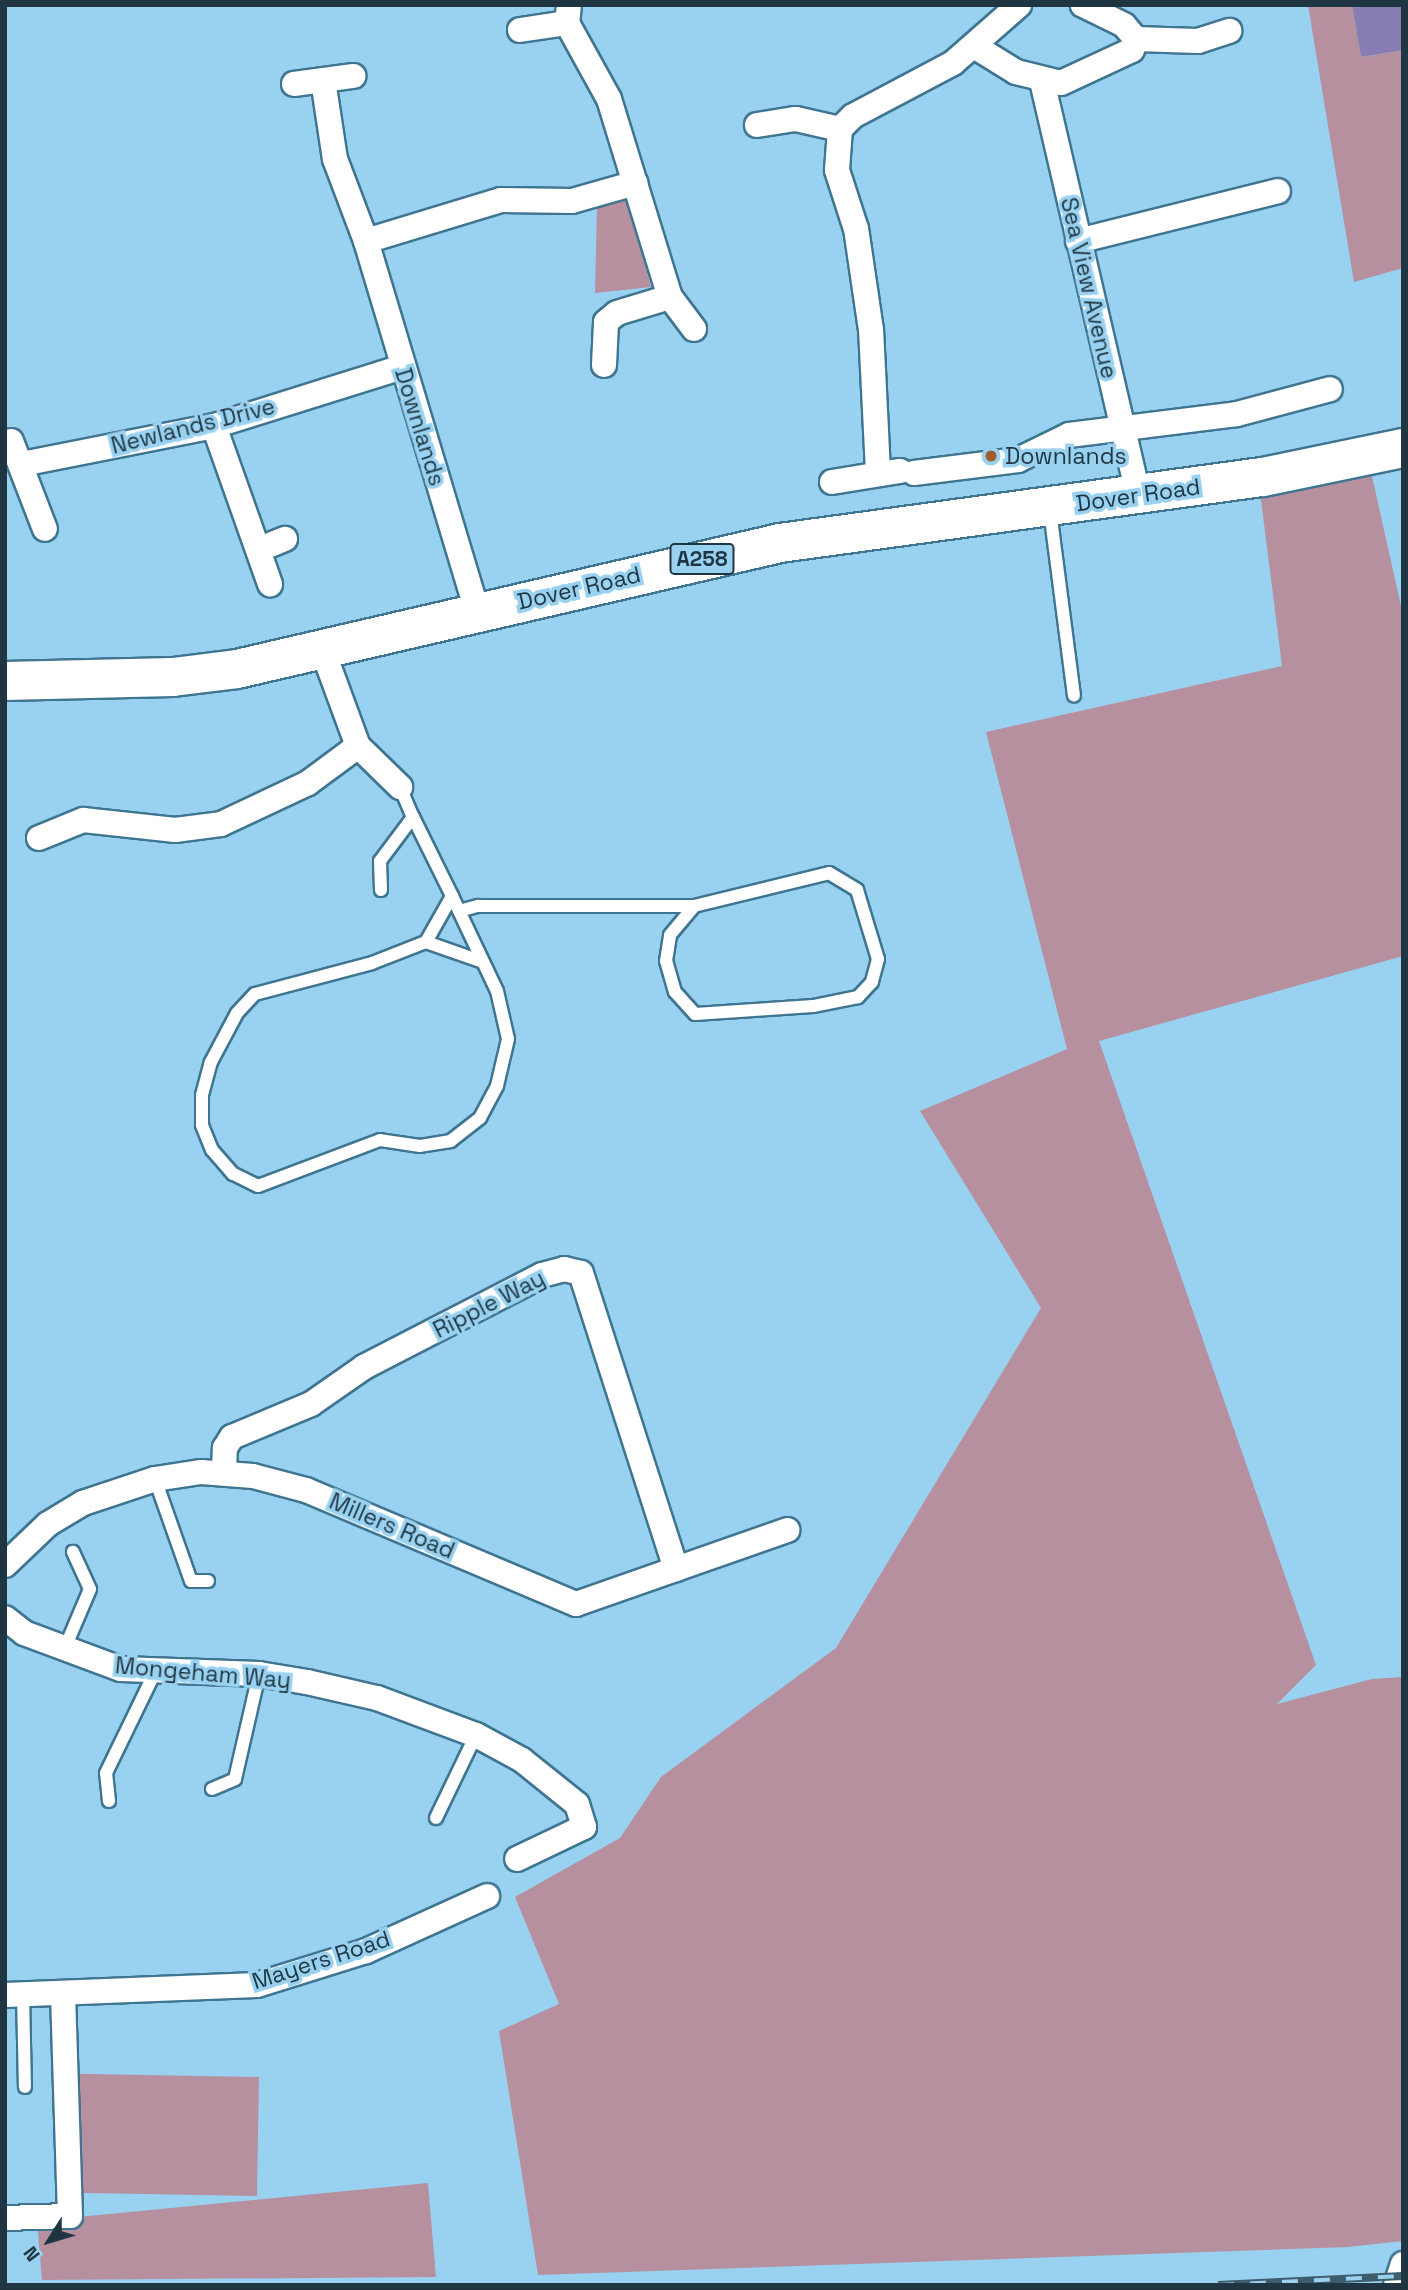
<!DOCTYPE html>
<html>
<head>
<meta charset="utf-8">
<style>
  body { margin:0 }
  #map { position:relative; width:1408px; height:2290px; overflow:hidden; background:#99d1f0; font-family:"Space Grotesk",sans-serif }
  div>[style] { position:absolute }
  .green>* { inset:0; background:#b7909f; transform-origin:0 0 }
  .water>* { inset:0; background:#877db2 }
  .roads { filter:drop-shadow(2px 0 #3f7591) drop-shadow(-2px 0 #3f7591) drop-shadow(0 2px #3f7591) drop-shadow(0 -2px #3f7591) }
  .service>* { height:12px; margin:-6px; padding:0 6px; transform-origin:6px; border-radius:6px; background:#fff }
  .minor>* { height:24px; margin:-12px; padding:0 12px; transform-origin:12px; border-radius:12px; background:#fff }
  .primary>* { height:38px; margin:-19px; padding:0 19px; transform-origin:19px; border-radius:19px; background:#fff }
  .rail>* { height:8px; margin-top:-4px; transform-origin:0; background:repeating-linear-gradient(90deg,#99d1f0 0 16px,#3d5d6d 0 32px); box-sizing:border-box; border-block:2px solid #3d5d6d }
  .dots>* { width:19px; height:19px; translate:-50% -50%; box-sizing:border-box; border:4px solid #99d1f0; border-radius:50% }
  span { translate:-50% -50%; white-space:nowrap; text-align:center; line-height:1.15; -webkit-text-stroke:7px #99d1f0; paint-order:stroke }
  .shield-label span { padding:2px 5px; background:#99d1f0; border:2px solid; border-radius:5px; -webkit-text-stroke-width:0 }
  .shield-label { font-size:21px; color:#1f3642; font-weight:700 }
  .street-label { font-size:23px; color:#1f3642 }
  .poi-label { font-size:23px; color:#1f3642 }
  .left { translate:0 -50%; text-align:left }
  .frame { position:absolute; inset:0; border:7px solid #1f3642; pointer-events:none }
  .north { position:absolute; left:14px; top:2206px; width:70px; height:70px; -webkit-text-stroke:5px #99d1f0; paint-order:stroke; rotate:233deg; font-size:19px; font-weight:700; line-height:28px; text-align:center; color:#1f3642 }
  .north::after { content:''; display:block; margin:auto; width:24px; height:32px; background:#1f3642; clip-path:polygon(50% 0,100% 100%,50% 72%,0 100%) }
</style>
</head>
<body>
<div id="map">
  <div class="green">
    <div style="clip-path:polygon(1308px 5px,1352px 5px,1361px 57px,1403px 50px,1403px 268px,1354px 282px)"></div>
    <div style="clip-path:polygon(626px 197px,651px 287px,595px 293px,597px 206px)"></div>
    <div style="clip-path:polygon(1372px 476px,1403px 615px,1403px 956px,1099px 1041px,1316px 1665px,1277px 1704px,1372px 1679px,1403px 1677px,1403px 2241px,1348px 2247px,538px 2275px,499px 2031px,559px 2004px,515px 1897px,620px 1838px,661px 1777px,836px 1648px,1041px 1308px,920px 1111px,1067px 1049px,986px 732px,1282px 666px,1260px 492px)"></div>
    <div style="left:259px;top:2077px;width:119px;height:183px;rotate:91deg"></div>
    <div style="clip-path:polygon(428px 2183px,436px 2277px,42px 2280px,37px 2221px)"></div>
  </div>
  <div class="water">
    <div style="clip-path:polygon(1352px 5px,1403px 5px,1403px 50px,1361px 57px)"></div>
  </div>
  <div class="roads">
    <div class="service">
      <div style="left:1050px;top:511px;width:186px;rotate:82.6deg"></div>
      <div style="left:400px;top:787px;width:33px;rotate:67deg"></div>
      <div style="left:413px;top:817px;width:88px;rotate:63.7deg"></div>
      <div style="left:452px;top:896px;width:105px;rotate:64.7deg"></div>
      <div style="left:497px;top:991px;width:49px;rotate:77.1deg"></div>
      <div style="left:508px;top:1039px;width:48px;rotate:103.2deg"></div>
      <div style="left:497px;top:1086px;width:36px;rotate:118deg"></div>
      <div style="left:480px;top:1118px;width:37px;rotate:142deg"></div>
      <div style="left:451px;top:1141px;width:31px;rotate:171deg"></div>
      <div style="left:420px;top:1146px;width:40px;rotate:-171.5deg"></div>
      <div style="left:380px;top:1140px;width:130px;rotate:159.3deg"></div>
      <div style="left:258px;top:1186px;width:28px;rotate:-154deg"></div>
      <div style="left:233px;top:1174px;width:32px;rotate:-131deg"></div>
      <div style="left:212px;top:1150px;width:27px;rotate:-112deg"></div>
      <div style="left:202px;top:1125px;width:30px;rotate:-90deg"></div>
      <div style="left:202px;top:1095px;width:34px;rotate:-75deg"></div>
      <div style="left:211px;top:1062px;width:55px;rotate:-62deg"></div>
      <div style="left:237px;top:1013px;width:26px;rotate:-47deg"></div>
      <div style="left:255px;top:994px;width:121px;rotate:-14.8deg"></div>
      <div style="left:372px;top:963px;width:58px;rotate:-21.3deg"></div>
      <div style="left:426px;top:942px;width:60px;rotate:19.3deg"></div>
      <div style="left:381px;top:890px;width:29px;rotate:-92deg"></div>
      <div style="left:380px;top:861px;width:55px;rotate:-53.1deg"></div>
      <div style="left:459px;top:911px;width:20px;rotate:-15deg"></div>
      <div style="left:478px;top:906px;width:216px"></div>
      <div style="left:694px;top:906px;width:139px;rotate:-13.7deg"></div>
      <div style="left:829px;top:873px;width:33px;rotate:31deg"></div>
      <div style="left:857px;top:890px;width:72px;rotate:73.1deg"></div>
      <div style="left:878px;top:959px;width:24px;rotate:105deg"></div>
      <div style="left:872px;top:982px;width:21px;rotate:133deg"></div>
      <div style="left:858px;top:997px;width:46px;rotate:168.7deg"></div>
      <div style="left:813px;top:1006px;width:118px;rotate:176.1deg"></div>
      <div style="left:695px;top:1014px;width:30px;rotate:-132deg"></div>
      <div style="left:675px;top:992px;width:32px;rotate:-106deg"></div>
      <div style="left:666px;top:961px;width:26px;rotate:-81deg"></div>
      <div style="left:670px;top:935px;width:38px;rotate:-50deg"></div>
      <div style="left:426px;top:942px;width:53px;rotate:-60.5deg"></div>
      <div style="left:155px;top:1479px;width:108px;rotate:70.6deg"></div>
      <div style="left:191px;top:1581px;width:17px"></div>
      <div style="left:64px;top:1650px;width:66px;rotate:-66.9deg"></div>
      <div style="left:90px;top:1589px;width:41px;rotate:-114.7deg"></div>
      <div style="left:212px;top:1789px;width:25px;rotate:-23deg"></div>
      <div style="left:235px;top:1779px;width:108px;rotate:-77.1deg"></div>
      <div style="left:109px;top:1801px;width:28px;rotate:-96deg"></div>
      <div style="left:106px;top:1773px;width:110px;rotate:-64.1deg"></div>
      <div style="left:436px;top:1818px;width:92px;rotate:-64.3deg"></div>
      <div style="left:23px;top:1994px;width:93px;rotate:88.8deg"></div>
    </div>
    <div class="minor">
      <div style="left:569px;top:5px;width:18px;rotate:96deg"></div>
      <div style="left:567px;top:23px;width:87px;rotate:61.1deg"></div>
      <div style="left:609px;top:99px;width:207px;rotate:72.9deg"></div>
      <div style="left:670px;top:297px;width:40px;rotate:53deg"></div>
      <div style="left:520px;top:30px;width:48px;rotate:-8.5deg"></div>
      <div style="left:1136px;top:39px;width:62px;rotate:1.8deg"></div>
      <div style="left:1198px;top:41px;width:33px;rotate:-18deg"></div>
      <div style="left:974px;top:46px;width:49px;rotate:31.8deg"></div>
      <div style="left:1016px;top:72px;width:46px;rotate:13.7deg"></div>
      <div style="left:1061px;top:83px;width:78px;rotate:-24.9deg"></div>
      <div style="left:1132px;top:50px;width:12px;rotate:-70deg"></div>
      <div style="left:1136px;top:39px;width:18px;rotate:-131deg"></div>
      <div style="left:1124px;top:25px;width:46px;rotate:-154deg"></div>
      <div style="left:323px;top:80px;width:80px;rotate:81.4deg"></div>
      <div style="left:335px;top:159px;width:88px;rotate:69.3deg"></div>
      <div style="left:366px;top:241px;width:386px;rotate:73.3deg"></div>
      <div style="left:1042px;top:81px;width:424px;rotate:76.9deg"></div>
      <div style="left:294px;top:84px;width:60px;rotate:-7.7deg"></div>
      <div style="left:757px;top:125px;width:39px;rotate:-9deg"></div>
      <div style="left:796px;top:119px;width:45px;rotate:12.8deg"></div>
      <div style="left:366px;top:241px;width:141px;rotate:-16.9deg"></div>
      <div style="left:501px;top:200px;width:71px;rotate:0.8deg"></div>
      <div style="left:572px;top:201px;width:66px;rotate:-15.9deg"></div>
      <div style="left:1078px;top:241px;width:206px;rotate:-14deg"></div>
      <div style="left:604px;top:365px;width:43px;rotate:-87.3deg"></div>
      <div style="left:606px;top:322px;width:14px;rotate:-39deg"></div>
      <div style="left:617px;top:313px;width:55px;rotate:-16.8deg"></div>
      <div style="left:214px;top:426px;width:168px;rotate:70.5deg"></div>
      <div style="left:11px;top:441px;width:94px;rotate:68.9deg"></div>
      <div style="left:22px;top:464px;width:196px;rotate:-11.2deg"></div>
      <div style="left:214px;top:426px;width:197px;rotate:-17.4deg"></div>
      <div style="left:878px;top:472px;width:142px;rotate:-92.8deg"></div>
      <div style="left:871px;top:330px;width:102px;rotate:-98.4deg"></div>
      <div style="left:856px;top:229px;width:62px;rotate:-107.9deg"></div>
      <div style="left:837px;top:170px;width:41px;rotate:-85.8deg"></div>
      <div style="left:840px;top:129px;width:18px;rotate:-45deg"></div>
      <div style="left:853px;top:116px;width:113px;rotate:-27.9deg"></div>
      <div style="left:953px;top:63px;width:88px;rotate:-41.3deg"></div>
      <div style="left:914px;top:473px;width:105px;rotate:-7.1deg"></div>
      <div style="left:1018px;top:460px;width:57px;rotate:-26.1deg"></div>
      <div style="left:1069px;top:435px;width:169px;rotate:-7.1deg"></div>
      <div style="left:1237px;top:414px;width:96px;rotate:-15deg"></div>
      <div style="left:832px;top:482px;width:69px;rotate:-9.2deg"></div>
      <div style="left:260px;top:549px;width:27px;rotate:-22deg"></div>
      <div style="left:323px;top:651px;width:101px;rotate:69.8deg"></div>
      <div style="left:358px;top:746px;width:59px;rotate:44.3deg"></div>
      <div style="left:39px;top:838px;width:48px;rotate:-22.2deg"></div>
      <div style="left:83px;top:820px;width:93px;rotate:6.2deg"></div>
      <div style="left:175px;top:830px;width:46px;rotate:-7.4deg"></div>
      <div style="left:221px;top:824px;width:96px;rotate:-25.2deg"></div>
      <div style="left:308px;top:783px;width:62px;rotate:-36.5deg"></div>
      <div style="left:224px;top:1472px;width:24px;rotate:-88deg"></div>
      <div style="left:225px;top:1448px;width:13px;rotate:-58deg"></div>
      <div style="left:232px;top:1437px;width:86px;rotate:-22.7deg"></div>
      <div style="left:311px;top:1404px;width:65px;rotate:-34.9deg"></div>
      <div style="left:364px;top:1367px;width:200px;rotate:-27.3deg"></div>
      <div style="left:542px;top:1275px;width:23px;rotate:-15deg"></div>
      <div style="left:564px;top:1269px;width:17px;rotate:13deg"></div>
      <div style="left:581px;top:1273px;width:311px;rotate:72.2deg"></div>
      <div style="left:5px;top:1565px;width:59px;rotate:-43.6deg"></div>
      <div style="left:48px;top:1524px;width:41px;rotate:-31deg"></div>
      <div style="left:83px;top:1503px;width:76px;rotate:-18.4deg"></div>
      <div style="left:155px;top:1479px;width:47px;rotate:-8.7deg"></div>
      <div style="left:201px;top:1472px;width:52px;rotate:4.4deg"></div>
      <div style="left:253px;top:1476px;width:55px;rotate:14.8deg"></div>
      <div style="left:306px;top:1490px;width:293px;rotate:22.9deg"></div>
      <div style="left:576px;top:1604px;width:224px;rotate:-19.3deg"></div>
      <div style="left:5px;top:1618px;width:24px;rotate:38deg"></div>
      <div style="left:24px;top:1633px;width:103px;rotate:20.4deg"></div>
      <div style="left:121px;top:1669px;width:138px;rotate:2.1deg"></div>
      <div style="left:259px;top:1674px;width:49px;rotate:9.5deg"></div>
      <div style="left:307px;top:1682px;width:72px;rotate:12.9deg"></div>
      <div style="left:377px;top:1698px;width:106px;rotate:20.5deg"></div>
      <div style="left:476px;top:1735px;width:52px;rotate:28.5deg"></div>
      <div style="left:522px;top:1760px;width:70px;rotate:38.7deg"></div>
      <div style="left:577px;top:1804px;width:24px;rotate:73deg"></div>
      <div style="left:584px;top:1827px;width:74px;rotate:154.5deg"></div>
      <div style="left:5px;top:1995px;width:252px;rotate:-2.3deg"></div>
      <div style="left:257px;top:1985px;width:114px;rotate:-17.3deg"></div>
      <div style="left:366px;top:1951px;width:133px;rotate:-24.4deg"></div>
      <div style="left:5px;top:2218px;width:65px;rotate:-1.8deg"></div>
      <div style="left:70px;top:2216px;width:223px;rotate:-91.8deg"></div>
      <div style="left:1396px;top:2285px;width:22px;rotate:-72deg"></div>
    </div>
    <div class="primary">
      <div style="left:5px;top:681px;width:168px;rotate:-1.4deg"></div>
      <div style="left:173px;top:677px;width:64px;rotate:-7.1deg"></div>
      <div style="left:237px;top:669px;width:557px;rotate:-13.06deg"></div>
      <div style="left:780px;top:543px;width:487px;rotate:-7.8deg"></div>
      <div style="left:1263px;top:477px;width:143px;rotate:-11.7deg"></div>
    </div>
  </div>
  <div class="rail">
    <div style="left:1218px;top:2285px;width:185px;rotate:-2.8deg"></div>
  </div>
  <div class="dots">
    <div style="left:991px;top:456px;background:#a15d2e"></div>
  </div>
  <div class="shield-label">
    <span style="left:702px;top:559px">A258</span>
  </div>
  <div class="street-label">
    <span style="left:1089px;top:288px;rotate:77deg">Sea View Avenue</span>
    <span style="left:193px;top:426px;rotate:-14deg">Newlands Drive</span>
    <span style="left:420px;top:427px;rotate:73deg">Downlands</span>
    <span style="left:1138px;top:495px;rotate:-8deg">Dover Road</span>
    <span style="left:579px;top:588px;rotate:-13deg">Dover Road</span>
    <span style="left:489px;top:1304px;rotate:-27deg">Ripple Way</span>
    <span style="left:392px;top:1526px;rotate:23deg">Millers Road</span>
    <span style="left:203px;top:1673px;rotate:5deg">Mongeham Way</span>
    <span style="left:321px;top:1960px;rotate:-18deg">Mayers Road</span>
  </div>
  <div class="poi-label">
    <span class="left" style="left:1005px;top:456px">Downlands</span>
  </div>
  <div class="frame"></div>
  <div class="north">N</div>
</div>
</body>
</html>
